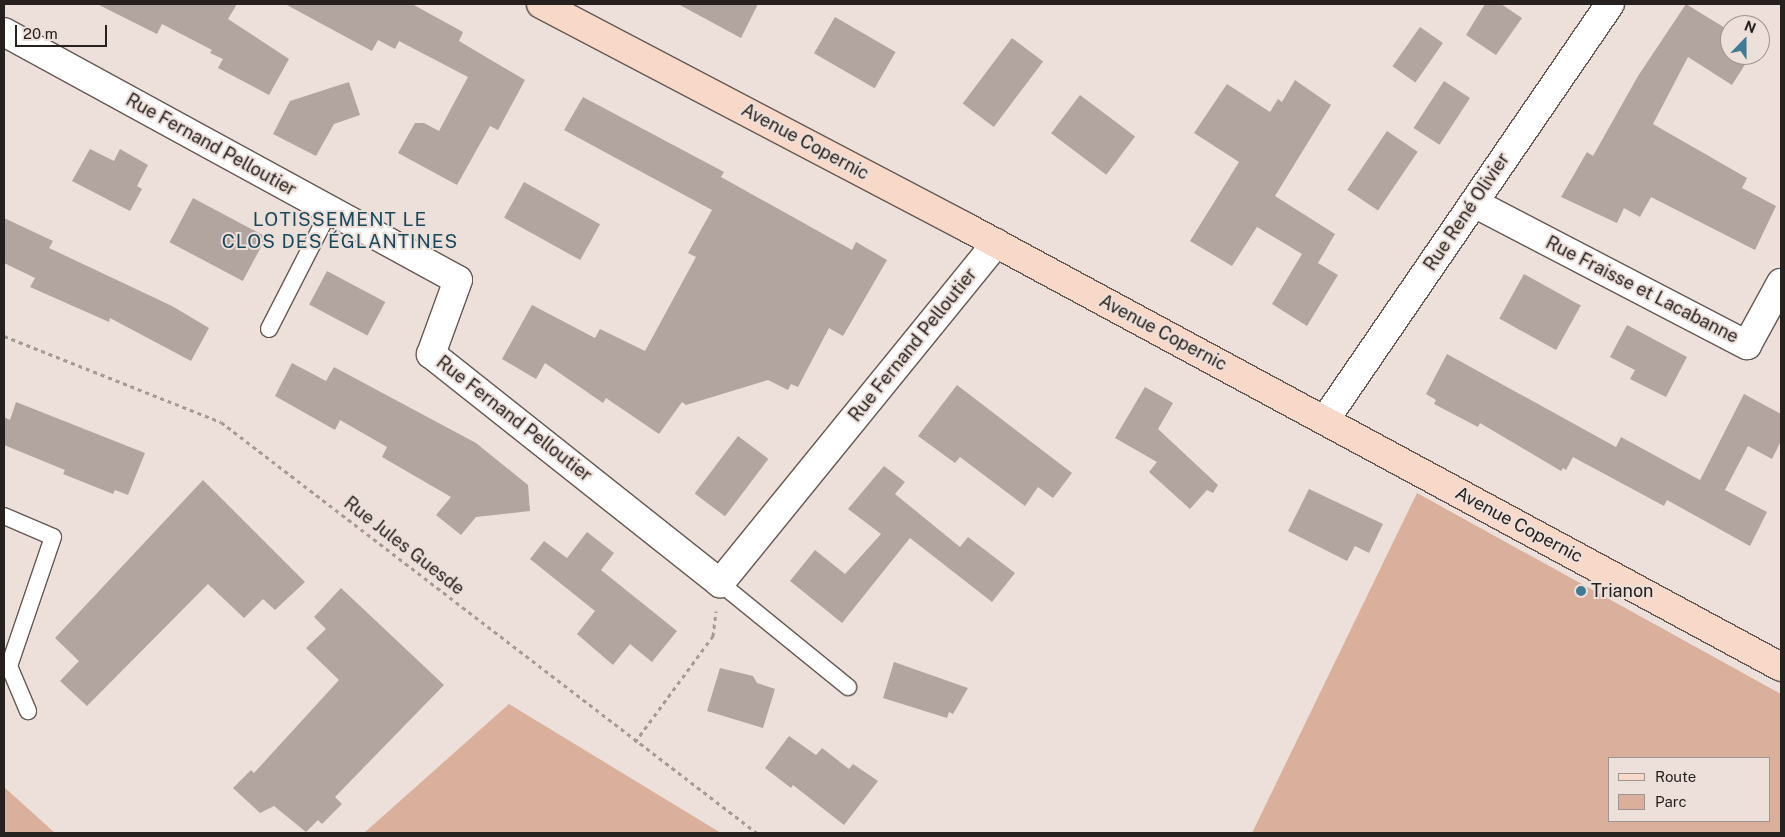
<!DOCTYPE html>
<html>
<head>
<meta charset="utf-8">
<style>
  body { margin:0 }
  #map { position:relative; width:1785px; height:837px; overflow:hidden; background:#eddfd9; font-family:"Public Sans",sans-serif }
  div>[style] { position:absolute }
  .green>* { inset:0; background:#dab09c }
  .building>* { inset:0; background:#b2a59f; transform-origin:0 0 }
  .path>* { height:3px; margin-top:-1.5px; transform-origin:0; background:repeating-linear-gradient(90deg,#a59a96 0 4px,transparent 0 8px) }
  .roads { filter:drop-shadow(1px 0 #645953) drop-shadow(-1px 0 #645953) drop-shadow(0 1px #645953) drop-shadow(0 -1px #645953) }
  .lane>* { height:16px; margin:-8px; padding:0 8px; transform-origin:8px; border-radius:8px; background:#fff }
  .street>* { height:28px; margin:-14px; padding:0 14px; transform-origin:14px; border-radius:14px; background:#fff }
  .secondary>* { height:28px; margin:-14px; padding:0 14px; transform-origin:14px; border-radius:14px; background:#f8d8c8 }
  .dots>* { width:14px; height:14px; translate:-50% -50%; box-sizing:border-box; border:2px solid #eddfd9; border-radius:50% }
  span { translate:-50% -50%; white-space:nowrap; text-align:center; line-height:1.15; -webkit-text-stroke:4px #eddfd9; paint-order:stroke }
  .street-label { font-size:18px; color:#26211f }
  .poi-label { font-size:18px; color:#26211f }
  .left { translate:0 -50%; text-align:left }
  .neighbourhood-label { font-size:19px; color:#18495b; letter-spacing:1px }
  .frame { position:absolute; inset:0; border:5px solid #26211f; pointer-events:none }
  .legend { position:absolute; left:1608px; top:757px; width:162px; height:65px; box-sizing:border-box; background:#eddfd9; border:1px solid #9d938f; margin:0; padding:6px 9px; list-style:none; font-size:15px; color:#26211f }
  .legend li { display:flex; align-items:center; gap:10px; height:25px }
  .legend b { width:25px; border:1px solid #9d938f }
  .north { position:absolute; left:1720px; top:15px; width:50px; height:50px; box-sizing:border-box; background:#eddfd9; border:1px solid #9d938f; border-radius:50%; rotate:22deg; font-size:14px; font-weight:700; line-height:20px; text-align:center; color:#26211f }
  .north::after { content:''; display:block; margin:auto; width:18px; height:22px; background:#3f7b92; clip-path:polygon(50% 0,100% 100%,50% 72%,0 100%) }
  .scale { position:absolute; left:15px; top:25px; width:92px; height:22px; box-sizing:border-box; border:2px solid #26211f; border-top:0; padding-left:6px; font-size:15px; line-height:18px; white-space:nowrap; color:#26211f; -webkit-text-stroke:4px #eddfd9; paint-order:stroke }
</style>
</head>
<body>
<div id="map">
  <div class="green">
    <div style="clip-path:polygon(evenodd,1417px 493px,1781px 694px,1781px 833px,1252px 833px,1417px 493px,1609px 758px,1769px 758px,1769px 821px,1609px 821px,1609px 758px)"></div>
    <div style="clip-path:polygon(509px 704px,721px 833px,364px 833px)"></div>
    <div style="clip-path:polygon(4px 787px,55px 833px,4px 833px)"></div>
  </div>
  <div class="building">
    <div style="clip-path:polygon(97px 4px,237px 4px,228px 19px,289px 59px,269px 95px,218px 68px,223px 59px,210px 53px,212px 50px,162px 24px,157px 34px)"></div>
    <div style="clip-path:polygon(285px 4px,412px 4px,463px 32px,459px 41px,525px 80px,498px 130px,490px 126px,457px 185px,398px 153px,415px 123px,424px 123px,439px 131px,468px 77px,399px 41px,395px 49px,378px 40px,372px 51px)"></div>
    <div style="clip-path:polygon(678px 4px,758px 4px,741px 38px)"></div>
    <div style="clip-path:polygon(1485px 4px,1501px 4px,1522px 18px,1496px 55px,1466px 35px)"></div>
    <div style="clip-path:polygon(1686px 4px,1730px 31px,1730px 55px,1751px 55px,1732px 85px,1688px 57px,1653px 124px,1747px 178px,1742px 188px,1776px 206px,1755px 250px,1651px 197px,1640px 217px,1624px 208px,1617px 223px,1561px 197px,1587px 152px,1593px 156px,1638px 76px)"></div>
    <div style="left:835px;top:17px;width:70px;height:42px;rotate:30deg"></div>
    <div style="left:1420px;top:27px;width:28px;height:48px;rotate:35deg"></div>
    <div style="left:1012px;top:38px;width:39px;height:82px;rotate:37deg"></div>
    <div style="clip-path:polygon(1295px 80px,1331px 105px,1275px 196px,1335px 234px,1318px 263px,1338px 275px,1307px 326px,1272px 304px,1302px 254px,1257px 227px,1232px 266px,1190px 241px,1239px 162px,1194px 133px,1227px 84px,1270px 112px,1278px 99px,1282px 102px)"></div>
    <div style="left:1444px;top:81px;width:31px;height:56px;rotate:33deg"></div>
    <div style="clip-path:polygon(349px 82px,360px 115px,334px 124px,316px 156px,273px 134px,290px 101px)"></div>
    <div style="left:1080px;top:95px;width:69px;height:48px;rotate:37deg"></div>
    <div style="clip-path:polygon(583px 97px,724px 172px,721px 177px,852px 250px,856px 242px,887px 260px,843px 336px,829px 328px,798px 387px,791px 384px,788px 390px,768px 380px,686px 405px,682px 402px,659px 434px,606px 398px,603px 403px,545px 363px,536px 379px,502px 359px,532px 305px,595px 338px,600px 329px,645px 351px,696px 257px,688px 253px,712px 210px,564px 130px)"></div>
    <div style="left:1387px;top:131px;width:37px;height:71px;rotate:34deg"></div>
    <div style="clip-path:polygon(90px 149px,114px 161px,120px 149px,148px 165px,137px 186px,142px 189px,130px 211px,72px 181px)"></div>
    <div style="left:524px;top:182px;width:87px;height:41px;rotate:29deg"></div>
    <div style="left:193px;top:198px;width:83px;height:50px;rotate:28deg"></div>
    <div style="clip-path:polygon(4px 218px,53px 241px,49px 248px,172px 306px,209px 328px,191px 361px,110px 318px,109px 322px,30px 287px,35px 278px,4px 263px)"></div>
    <div style="left:327px;top:271px;width:66px;height:38px;rotate:28deg"></div>
    <div style="left:1524px;top:274px;width:65px;height:51px;rotate:29deg"></div>
    <div style="clip-path:polygon(1627px 325px,1687px 357px,1666px 397px,1630px 379px,1635px 370px,1610px 357px)"></div>
    <div style="clip-path:polygon(1447px 354px,1616px 447px,1621px 437px,1700px 480px,1744px 394px,1781px 414px,1781px 441px,1772px 459px,1748px 446px,1725px 490px,1767px 512px,1750px 546px,1667px 500px,1664px 506px,1573px 457px,1566px 470px,1563px 468px,1561px 471px,1480px 423px,1478px 427px,1434px 404px,1436px 400px,1426px 394px)"></div>
    <div style="clip-path:polygon(292px 363px,326px 381px,334px 367px,476px 443px,528px 485px,530px 511px,476px 517px,461px 535px,436px 515px,451px 497px,382px 457px,387px 447px,340px 420px,335px 430px,275px 396px)"></div>
    <div style="clip-path:polygon(957px 385px,1072px 473px,1053px 498px,1038px 487px,1025px 506px,960px 457px,955px 463px,918px 436px)"></div>
    <div style="clip-path:polygon(1145px 387px,1173px 403px,1158px 429px,1218px 485px,1213px 493px,1207px 490px,1190px 509px,1149px 472px,1157px 462px,1115px 438px)"></div>
    <div style="clip-path:polygon(16px 402px,145px 453px,128px 495px,115px 490px,113px 494px,63px 474px,65px 470px,4px 445px,4px 417px,10px 420px)"></div>
    <div style="left:738px;top:436px;width:38px;height:72px;rotate:37deg"></div>
    <div style="clip-path:polygon(884px 466px,905px 482px,895px 494px,960px 547px,968px 537px,1015px 573px,992px 602px,910px 538px,842px 623px,790px 581px,815px 550px,845px 574px,881px 534px,848px 509px)"></div>
    <div style="clip-path:polygon(203px 480px,305px 582px,275px 610px,263px 599px,244px 618px,208px 584px,87px 706px,60px 681px,79px 661px,55px 638px)"></div>
    <div style="clip-path:polygon(1309px 489px,1383px 524px,1369px 553px,1355px 546px,1347px 561px,1288px 531px)"></div>
    <div style="clip-path:polygon(587px 532px,614px 553px,601px 570px,677px 631px,652px 662px,630px 644px,613px 665px,577px 634px,595px 611px,530px 559px,544px 541px,567px 558px)"></div>
    <div style="clip-path:polygon(341px 588px,444px 685px,335px 797px,342px 804px,322px 824px,318px 820px,306px 832px,274px 806px,260px 813px,233px 788px,251px 770px,254px 773px,339px 680px,306px 648px,326px 629px,314px 617px)"></div>
    <div style="clip-path:polygon(894px 662px,968px 688px,953px 714px,949px 712px,947px 718px,883px 698px)"></div>
    <div style="clip-path:polygon(720px 668px,753px 676px,757px 683px,775px 689px,763px 728px,707px 711px)"></div>
    <div style="clip-path:polygon(789px 736px,816px 755px,822px 748px,849px 769px,853px 764px,878px 781px,844px 825px,793px 785px,791px 788px,765px 768px)"></div>
  </div>
  <div class="path">
    <div style="left:4px;top:336px;width:233px;rotate:21.6deg"></div>
    <div style="left:221px;top:422px;width:675px;rotate:37.48deg"></div>
    <div style="left:635px;top:742px;width:132px;rotate:-53.7deg"></div>
    <div style="left:713px;top:636px;width:25px;rotate:-83deg"></div>
  </div>
  <div class="roads">
    <div class="lane">
      <div style="left:269px;top:329px;width:134px;rotate:-62.9deg"></div>
      <div style="left:4px;top:516px;width:53px;rotate:23.2deg"></div>
      <div style="left:53px;top:537px;width:136px;rotate:108.8deg"></div>
      <div style="left:9px;top:666px;width:49px;rotate:67.1deg"></div>
      <div style="left:720px;top:583px;width:165px;rotate:39.1deg"></div>
    </div>
    <div class="street">
      <div style="left:4px;top:32px;width:517px;rotate:28.65deg"></div>
      <div style="left:458px;top:280px;width:79px;rotate:110deg"></div>
      <div style="left:431px;top:354px;width:369px;rotate:38.4deg"></div>
      <div style="left:720px;top:583px;width:438px;rotate:-50.9deg"></div>
      <div style="left:1474px;top:203px;width:308px;rotate:27.5deg"></div>
      <div style="left:1747px;top:345px;width:71px;rotate:-61.3deg"></div>
      <div style="left:1325px;top:420px;width:504px;rotate:-55.59deg"></div>
    </div>
    <div class="secondary">
      <div style="left:541px;top:4px;width:478px;rotate:27.7deg"></div>
      <div style="left:964px;top:226px;width:928px;rotate:28.36deg"></div>
    </div>
  </div>
  <div class="dots">
    <div style="left:1581px;top:591px;background:#3f7b92"></div>
  </div>
  <div class="street-label">
    <span style="left:805px;top:142px;rotate:28deg">Avenue Copernic</span>
    <span style="left:211px;top:145px;rotate:29deg">Rue Fernand Pelloutier</span>
    <span style="left:1467px;top:212px;rotate:-56deg">Rue René Olivier</span>
    <span style="left:1642px;top:290px;rotate:27deg">Rue Fraisse et Lacabanne</span>
    <span style="left:1163px;top:333px;rotate:28deg">Avenue Copernic</span>
    <span style="left:913px;top:345px;rotate:-51deg">Rue Fernand Pelloutier</span>
    <span style="left:514px;top:419px;rotate:38deg">Rue Fernand Pelloutier</span>
    <span style="left:1519px;top:525px;rotate:28deg">Avenue Copernic</span>
    <span style="left:404px;top:546px;rotate:38deg">Rue Jules Guesde</span>
  </div>
  <div class="poi-label">
    <span class="left" style="left:1591px;top:591px">Trianon</span>
  </div>
  <div class="neighbourhood-label">
    <span style="left:340px;top:231px">LOTISSEMENT LE<br>CLOS DES ÉGLANTINES</span>
  </div>
  <div class="frame"></div>
  <ul class="legend">
  <li><b style="height:6px;background:#f8d8c8"></b>Route</li>
  <li><b style="height:14px;background:#dab09c"></b>Parc</li>
  </ul>
  <div class="north">N</div>
  <div class="scale">20 m</div>
</div>
</body>
</html>
